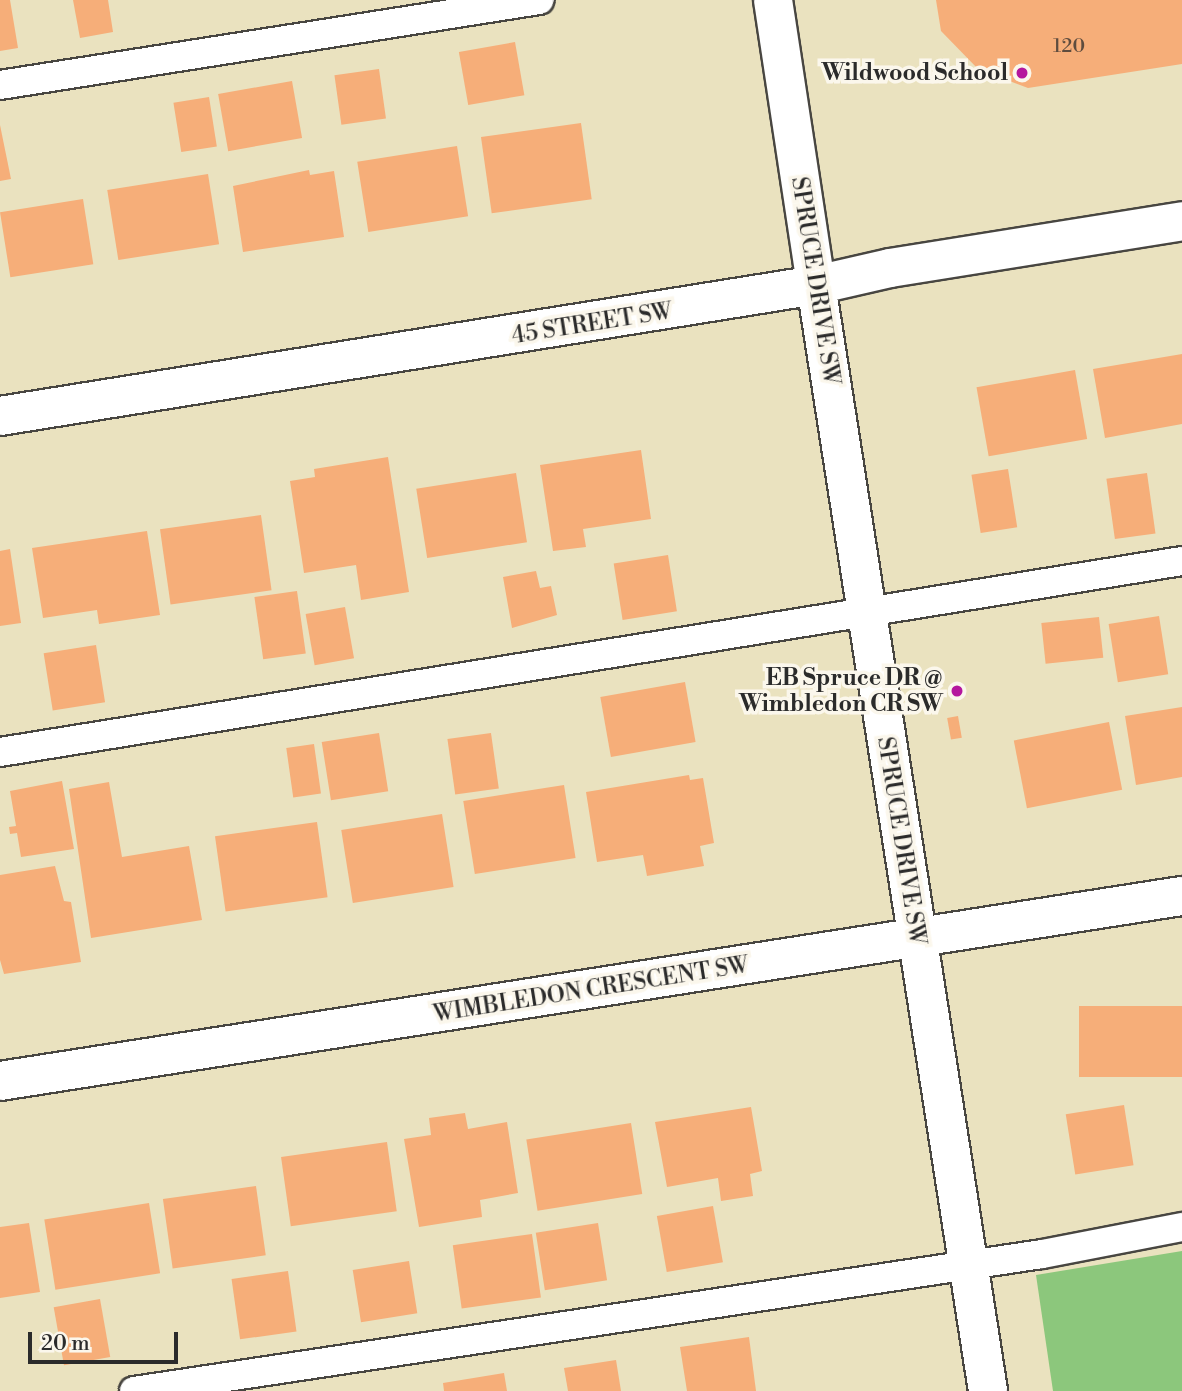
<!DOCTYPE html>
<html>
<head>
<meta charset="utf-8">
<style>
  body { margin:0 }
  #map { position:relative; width:1182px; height:1391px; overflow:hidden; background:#eae2bf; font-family:"Libre Bodoni",serif }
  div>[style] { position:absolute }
  .green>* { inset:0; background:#8cc77c }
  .building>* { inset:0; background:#f6ae79; transform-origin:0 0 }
  .roads { filter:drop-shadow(2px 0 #484641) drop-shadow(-2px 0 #484641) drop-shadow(0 2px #484641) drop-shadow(0 -2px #484641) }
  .lane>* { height:28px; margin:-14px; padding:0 14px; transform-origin:14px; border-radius:14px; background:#fff }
  .street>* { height:38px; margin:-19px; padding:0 19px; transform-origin:19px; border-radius:19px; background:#fff }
  .secondary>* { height:38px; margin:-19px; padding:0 19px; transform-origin:19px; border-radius:19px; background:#fff }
  .dots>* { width:19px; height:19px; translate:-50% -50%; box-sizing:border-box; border:4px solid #fbf7ec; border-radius:50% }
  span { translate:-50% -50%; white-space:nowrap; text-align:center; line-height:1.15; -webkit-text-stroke:7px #fbf7ec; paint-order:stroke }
  .number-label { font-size:19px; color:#5e4c3e }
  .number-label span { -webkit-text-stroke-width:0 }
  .poi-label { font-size:23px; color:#2b2b2b; font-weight:700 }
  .right { translate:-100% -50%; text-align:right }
  .street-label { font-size:23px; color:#2b2b2b }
  .scale { position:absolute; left:28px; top:1332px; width:150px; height:32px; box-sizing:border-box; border:4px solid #2b2b2b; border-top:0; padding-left:9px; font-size:21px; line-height:24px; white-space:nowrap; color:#2b2b2b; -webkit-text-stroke:5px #fbf7ec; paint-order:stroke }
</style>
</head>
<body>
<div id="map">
  <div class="green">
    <div style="clip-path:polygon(1182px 1251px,1182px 1391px,1053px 1391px,1036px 1275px)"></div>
  </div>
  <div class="building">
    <div style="clip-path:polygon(0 0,10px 0,18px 48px,0 51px)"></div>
    <div style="clip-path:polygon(73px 0,108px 0,113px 32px,80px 38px)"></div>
    <div style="clip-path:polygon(936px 0,1182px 0,1182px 64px,1028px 88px,978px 69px,941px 31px)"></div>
    <div style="left:515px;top:42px;width:54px;height:57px;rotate:80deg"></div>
    <div style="left:379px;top:69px;width:50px;height:45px;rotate:82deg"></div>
    <div style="left:292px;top:81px;width:58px;height:75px;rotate:80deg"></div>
    <div style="left:209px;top:97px;width:50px;height:36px;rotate:81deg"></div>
    <div style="left:581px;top:123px;width:77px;height:101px;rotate:82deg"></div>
    <div style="clip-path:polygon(0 125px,11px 179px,0 181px)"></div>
    <div style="left:457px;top:146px;width:71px;height:101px;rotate:81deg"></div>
    <div style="clip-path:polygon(309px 170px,310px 175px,334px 171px,344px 237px,243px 252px,233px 186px)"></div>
    <div style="left:208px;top:174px;width:71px;height:102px;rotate:81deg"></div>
    <div style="left:83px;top:199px;width:66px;height:84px;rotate:81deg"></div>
    <div style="clip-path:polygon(1182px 354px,1182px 424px,1105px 438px,1093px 369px)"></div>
    <div style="left:1075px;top:370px;width:70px;height:100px;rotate:80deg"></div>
    <div style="clip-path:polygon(641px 450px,651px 519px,583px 529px,586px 547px,553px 551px,540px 465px)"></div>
    <div style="clip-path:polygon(388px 457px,409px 592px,361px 600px,356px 565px,304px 573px,290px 481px,315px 477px,314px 469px)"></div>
    <div style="left:1008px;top:469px;width:59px;height:37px;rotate:81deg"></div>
    <div style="left:516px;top:473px;width:70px;height:101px;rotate:81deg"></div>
    <div style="left:1147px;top:473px;width:61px;height:41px;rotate:82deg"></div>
    <div style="left:261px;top:515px;width:76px;height:102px;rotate:82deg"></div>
    <div style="clip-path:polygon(147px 531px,160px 615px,99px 624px,97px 610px,43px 618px,32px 548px)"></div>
    <div style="clip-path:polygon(10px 549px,21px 623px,0 626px,0 551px)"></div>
    <div style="left:668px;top:555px;width:57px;height:55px;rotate:81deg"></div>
    <div style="clip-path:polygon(536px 571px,540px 588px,551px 586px,557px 615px,512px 628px,503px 577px)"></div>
    <div style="left:297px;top:591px;width:63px;height:43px;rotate:82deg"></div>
    <div style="left:345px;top:607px;width:52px;height:40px;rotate:80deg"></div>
    <div style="left:1159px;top:616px;width:59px;height:51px;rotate:81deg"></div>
    <div style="left:1099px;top:617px;width:41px;height:58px;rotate:84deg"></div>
    <div style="left:96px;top:645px;width:58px;height:53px;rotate:81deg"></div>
    <div style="left:685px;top:682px;width:61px;height:86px;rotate:80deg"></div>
    <div style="clip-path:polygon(1182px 707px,1182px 777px,1136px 785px,1125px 716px)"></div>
    <div style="left:958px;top:716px;width:22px;height:11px;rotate:80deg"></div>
    <div style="left:1109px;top:722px;width:69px;height:97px;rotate:79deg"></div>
    <div style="left:379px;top:733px;width:59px;height:58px;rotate:81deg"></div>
    <div style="left:491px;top:733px;width:56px;height:44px;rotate:82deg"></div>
    <div style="left:314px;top:744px;width:50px;height:28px;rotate:82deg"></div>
    <div style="clip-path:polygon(689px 775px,690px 780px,703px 778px,714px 843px,700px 846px,704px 866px,647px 876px,643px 855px,597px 862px,586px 792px)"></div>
    <div style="clip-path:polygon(62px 781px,74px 849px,21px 857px,17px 833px,10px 834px,9px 827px,16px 826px,10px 791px)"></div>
    <div style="clip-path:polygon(109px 782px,122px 857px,189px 846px,202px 920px,91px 938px,69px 789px)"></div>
    <div style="left:564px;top:785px;width:74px;height:102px;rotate:81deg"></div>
    <div style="left:442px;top:814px;width:74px;height:102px;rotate:81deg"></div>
    <div style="left:317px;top:822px;width:76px;height:103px;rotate:82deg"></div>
    <div style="clip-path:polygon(55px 866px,64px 901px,71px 902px,81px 962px,4px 974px,0 960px,0 875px)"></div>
    <div style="left:1182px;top:1006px;width:71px;height:103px;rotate:90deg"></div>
    <div style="left:1124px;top:1105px;width:61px;height:59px;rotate:81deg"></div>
    <div style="clip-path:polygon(751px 1107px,762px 1171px,750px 1174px,753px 1196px,721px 1201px,718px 1178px,667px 1187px,655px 1122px)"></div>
    <div style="clip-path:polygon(465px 1113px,468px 1129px,507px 1122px,518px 1193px,480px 1200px,482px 1217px,419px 1227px,404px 1139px,431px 1135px,429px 1118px)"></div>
    <div style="left:631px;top:1123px;width:72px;height:106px;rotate:81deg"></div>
    <div style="left:387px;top:1142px;width:70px;height:107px;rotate:82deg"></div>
    <div style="left:256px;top:1186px;width:70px;height:94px;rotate:82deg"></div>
    <div style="left:149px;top:1203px;width:71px;height:106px;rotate:81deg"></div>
    <div style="left:713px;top:1206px;width:57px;height:57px;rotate:80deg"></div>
    <div style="clip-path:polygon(29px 1223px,40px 1292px,0 1298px,0 1227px)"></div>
    <div style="left:598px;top:1223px;width:58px;height:63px;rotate:81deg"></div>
    <div style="left:532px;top:1234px;width:64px;height:80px;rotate:82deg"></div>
    <div style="left:409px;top:1261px;width:53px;height:57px;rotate:81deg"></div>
    <div style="left:288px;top:1271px;width:61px;height:57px;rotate:82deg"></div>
    <div style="left:100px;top:1299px;width:59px;height:47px;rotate:80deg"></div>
    <div style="clip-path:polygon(749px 1337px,756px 1391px,687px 1391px,680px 1347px)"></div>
    <div style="clip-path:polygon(616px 1360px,621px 1391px,568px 1391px,564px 1368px)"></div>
    <div style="clip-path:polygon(504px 1373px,507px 1391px,444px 1391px,443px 1383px)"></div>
  </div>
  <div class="roads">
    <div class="lane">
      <div style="left:0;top:85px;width:546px;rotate:-8.96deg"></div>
      <div style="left:0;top:752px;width:1197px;rotate:-9.18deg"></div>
      <div style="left:134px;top:1391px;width:918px;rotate:-8.58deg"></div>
      <div style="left:1042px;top:1254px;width:143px;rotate:-10.9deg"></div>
    </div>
    <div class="street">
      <div style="left:0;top:416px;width:826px;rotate:-9.12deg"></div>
      <div style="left:816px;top:285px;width:1119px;rotate:81.16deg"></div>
      <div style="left:0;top:1081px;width:1196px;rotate:-8.9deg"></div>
    </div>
    <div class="secondary">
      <div style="left:773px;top:0;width:288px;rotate:81.4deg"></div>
      <div style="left:816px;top:285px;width:76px;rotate:-12.9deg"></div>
      <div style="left:890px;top:268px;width:296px;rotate:-9.1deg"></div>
    </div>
  </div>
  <div class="dots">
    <div style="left:1022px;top:73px;background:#b5179e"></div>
    <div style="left:957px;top:691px;background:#b5179e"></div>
  </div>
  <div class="number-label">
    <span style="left:1069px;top:47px">120</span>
  </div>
  <div class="poi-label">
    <span class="right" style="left:1008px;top:73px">Wildwood School</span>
    <span class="right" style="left:943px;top:691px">EB Spruce DR @<br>Wimbledon CR SW</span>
  </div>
  <div class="street-label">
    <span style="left:815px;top:281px;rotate:81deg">SPRUCE DRIVE SW</span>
    <span style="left:592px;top:324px;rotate:-9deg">45 STREET SW</span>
    <span style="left:901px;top:841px;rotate:81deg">SPRUCE DRIVE SW</span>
    <span style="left:591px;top:990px;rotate:-9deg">WIMBLEDON CRESCENT SW</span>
  </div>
  <div class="scale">20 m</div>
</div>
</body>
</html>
